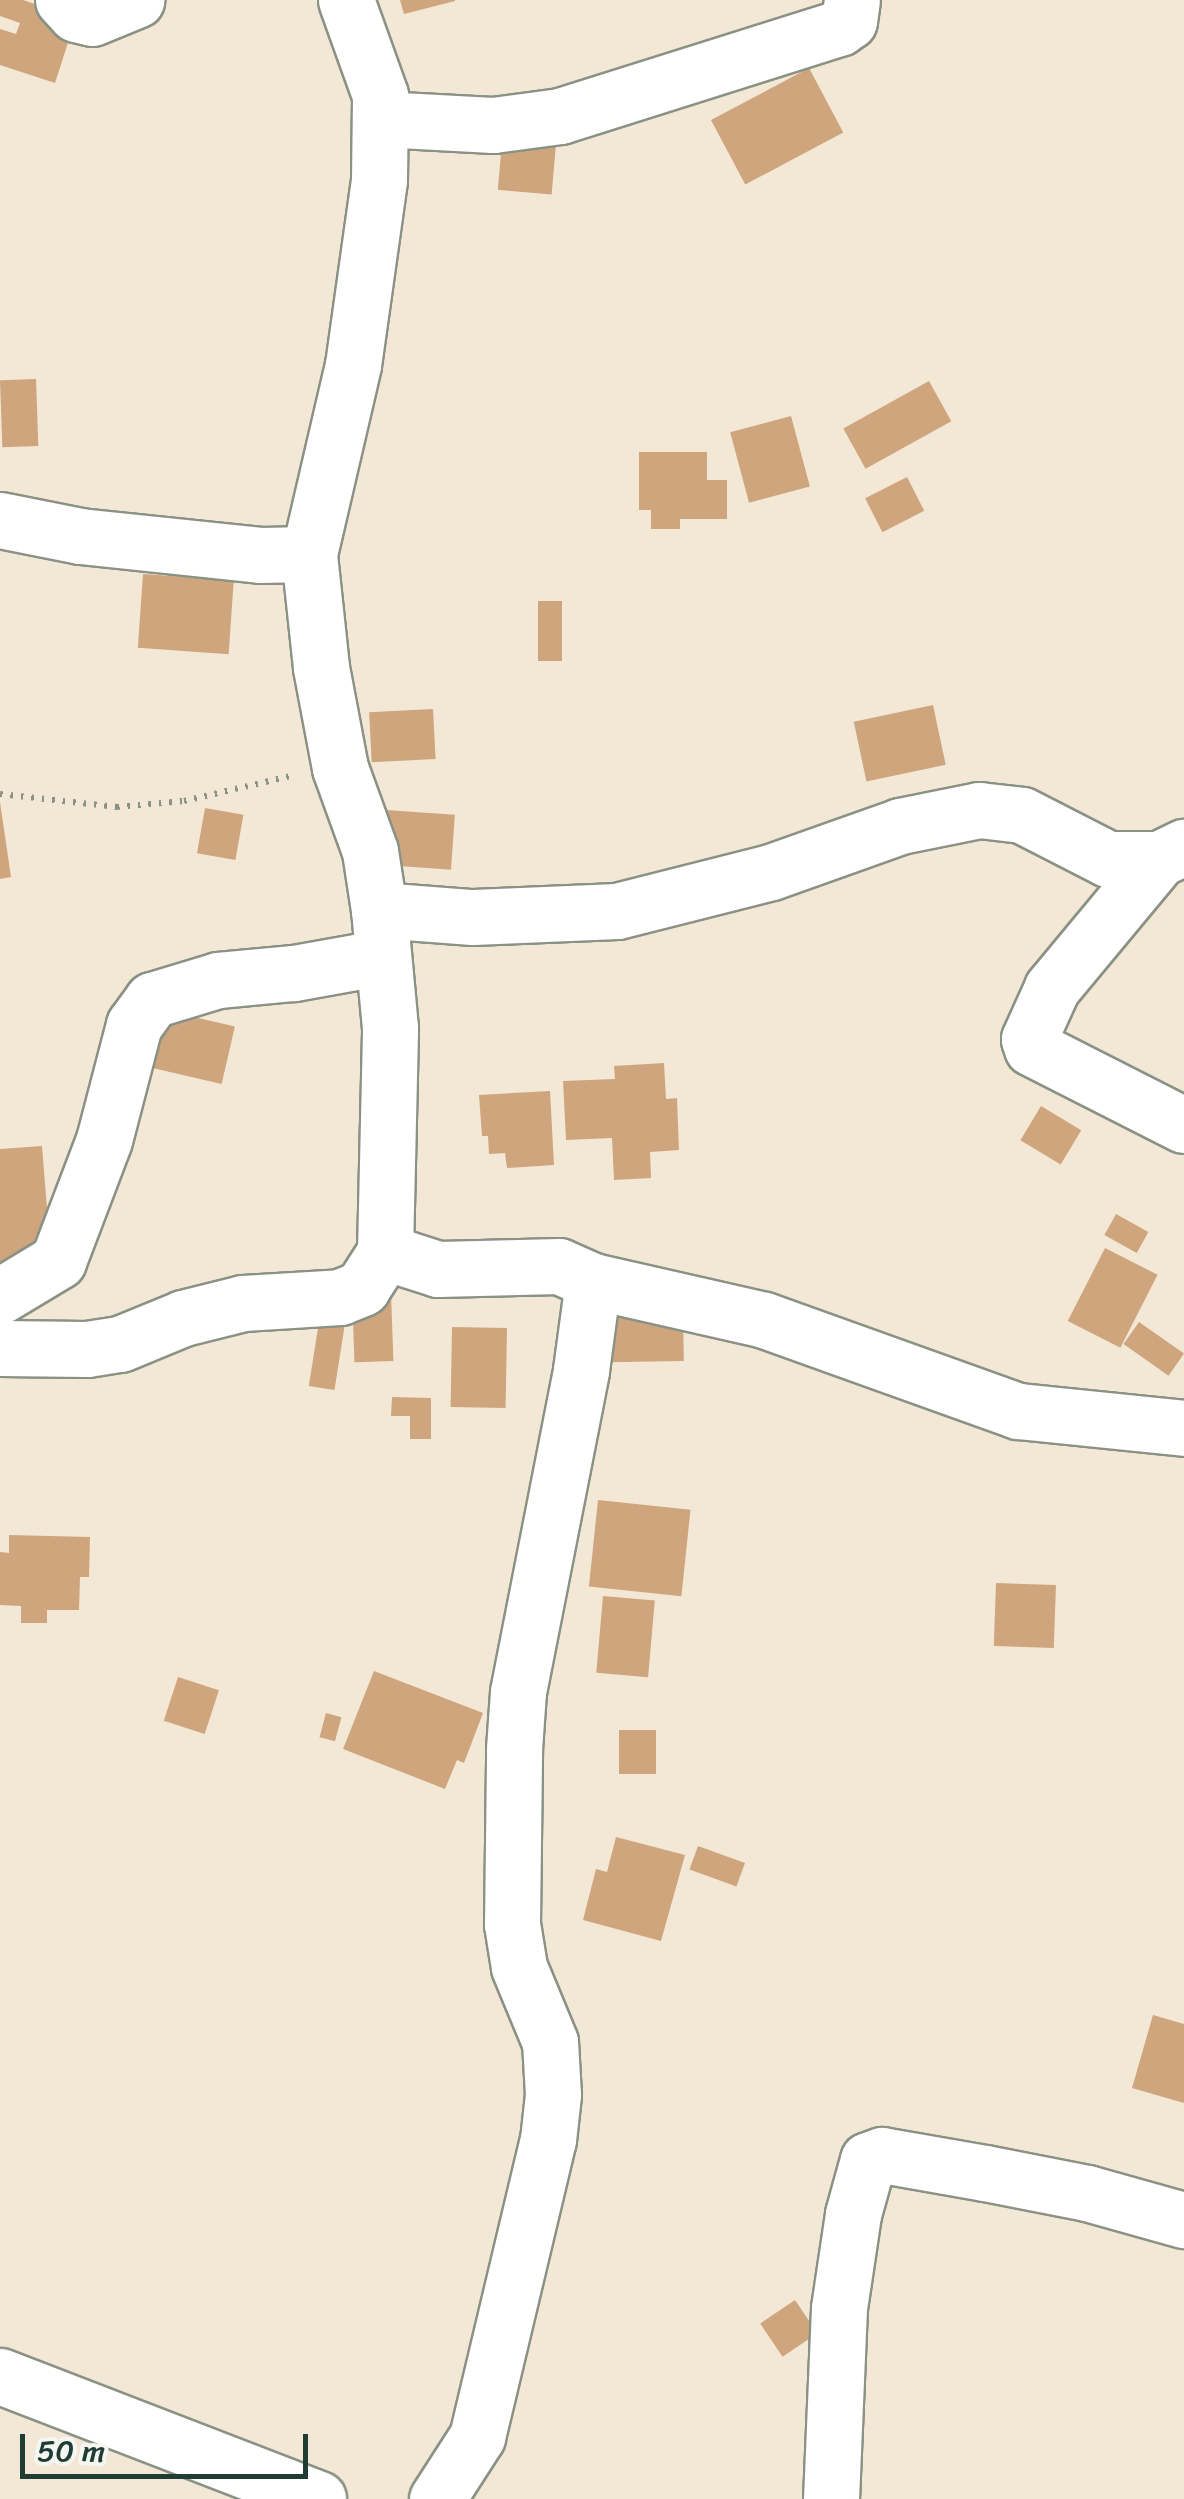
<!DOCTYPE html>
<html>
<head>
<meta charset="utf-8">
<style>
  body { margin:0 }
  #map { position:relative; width:1184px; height:2499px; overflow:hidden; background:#f3e8d5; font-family:Sriracha,sans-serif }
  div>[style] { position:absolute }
  .building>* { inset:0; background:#cfa57e; transform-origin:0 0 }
  .path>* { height:6px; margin-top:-3px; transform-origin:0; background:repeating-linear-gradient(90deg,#899284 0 2.5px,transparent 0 10.5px) }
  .roads { filter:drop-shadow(2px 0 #899284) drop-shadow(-2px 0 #899284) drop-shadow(0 2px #899284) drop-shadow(0 -2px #899284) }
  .minor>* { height:55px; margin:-27.5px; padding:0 27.5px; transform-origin:27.5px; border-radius:27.5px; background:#fff }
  span { translate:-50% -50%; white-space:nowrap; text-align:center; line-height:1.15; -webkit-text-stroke:8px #f6f6f2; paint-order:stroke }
  .scale { position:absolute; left:20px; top:2434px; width:288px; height:45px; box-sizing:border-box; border:5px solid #1f3d34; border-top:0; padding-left:12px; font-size:30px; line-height:35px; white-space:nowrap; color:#1f3d34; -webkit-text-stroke:8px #f6f6f2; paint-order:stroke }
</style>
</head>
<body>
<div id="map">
  <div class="building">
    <div style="clip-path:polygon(0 0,23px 0,76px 18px,55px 83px,0 65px,0 29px,16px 34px,20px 23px,0 16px)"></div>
    <div style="clip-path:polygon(400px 0,455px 0,455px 1px,404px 14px)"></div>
    <div style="left:809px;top:68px;width:73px;height:111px;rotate:62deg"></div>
    <div style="left:502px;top:142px;width:54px;height:48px;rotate:5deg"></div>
    <div style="left:36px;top:379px;width:67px;height:36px;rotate:88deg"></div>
    <div style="left:929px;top:381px;width:46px;height:98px;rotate:61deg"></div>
    <div style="left:791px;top:416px;width:73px;height:63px;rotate:75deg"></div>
    <div style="clip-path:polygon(639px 452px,707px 452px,707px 480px,727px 480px,727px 519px,680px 519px,680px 529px,651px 529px,651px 510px,639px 510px)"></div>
    <div style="left:907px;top:477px;width:38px;height:47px;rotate:63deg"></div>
    <div style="left:143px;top:574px;width:91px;height:74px;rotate:4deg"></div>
    <div style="left:538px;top:601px;width:24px;height:60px"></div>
    <div style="left:933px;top:705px;width:61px;height:81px;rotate:78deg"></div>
    <div style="left:433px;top:709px;width:50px;height:64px;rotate:87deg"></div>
    <div style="clip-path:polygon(0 802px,11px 877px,0 879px)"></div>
    <div style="left:205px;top:808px;width:39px;height:46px;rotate:10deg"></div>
    <div style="left:386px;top:810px;width:69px;height:55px;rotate:4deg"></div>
    <div style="left:155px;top:1008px;width:82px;height:59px;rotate:13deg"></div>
    <div style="clip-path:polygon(664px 1063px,666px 1099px,677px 1098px,679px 1150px,650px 1152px,651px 1178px,614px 1180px,612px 1138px,566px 1140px,563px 1081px,615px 1079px,614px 1066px)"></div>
    <div style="clip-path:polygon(550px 1091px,554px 1165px,507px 1168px,505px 1153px,489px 1154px,488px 1136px,482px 1136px,479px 1095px)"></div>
    <div style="left:1041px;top:1106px;width:47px;height:40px;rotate:31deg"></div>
    <div style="clip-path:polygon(42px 1146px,51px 1259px,0 1263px,0 1149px)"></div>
    <div style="left:1116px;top:1214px;width:37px;height:24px;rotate:29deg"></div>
    <div style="left:1105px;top:1248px;width:59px;height:82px;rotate:27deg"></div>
    <div style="left:391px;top:1292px;width:69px;height:39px;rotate:88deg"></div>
    <div style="left:321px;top:1309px;width:26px;height:78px;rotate:9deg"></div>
    <div style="left:683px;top:1316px;width:45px;height:75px;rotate:89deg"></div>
    <div style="left:1139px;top:1322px;width:55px;height:27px;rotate:35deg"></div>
    <div style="left:452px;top:1327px;width:55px;height:80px;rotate:1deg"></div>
    <div style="clip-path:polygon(392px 1397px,431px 1398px,431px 1439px,410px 1439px,410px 1416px,391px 1416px)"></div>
    <div style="left:598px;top:1500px;width:93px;height:87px;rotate:6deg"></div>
    <div style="clip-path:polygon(9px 1535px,90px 1537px,89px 1577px,80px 1577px,79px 1610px,47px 1610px,47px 1623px,21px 1623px,21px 1606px,0 1605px,0 1552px,9px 1553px)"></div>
    <div style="left:996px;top:1583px;width:60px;height:63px;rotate:2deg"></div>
    <div style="left:603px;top:1596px;width:52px;height:77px;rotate:5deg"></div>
    <div style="clip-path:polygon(374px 1671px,483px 1713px,464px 1763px,457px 1760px,445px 1789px,343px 1749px)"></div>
    <div style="left:178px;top:1677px;width:43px;height:46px;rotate:18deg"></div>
    <div style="left:326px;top:1713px;width:16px;height:25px;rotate:15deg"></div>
    <div style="left:619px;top:1730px;width:37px;height:44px"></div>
    <div style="clip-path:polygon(616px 1837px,685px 1855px,661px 1941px,583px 1920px,596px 1869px,607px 1872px)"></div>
    <div style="left:698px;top:1846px;width:50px;height:25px;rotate:20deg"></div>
    <div style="clip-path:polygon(1153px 2015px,1184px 2024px,1184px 2103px,1132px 2088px)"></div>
    <div style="left:795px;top:2300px;width:40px;height:42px;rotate:56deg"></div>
  </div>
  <div class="path">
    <div style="left:0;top:794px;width:118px;rotate:6.3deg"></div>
    <div style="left:117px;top:807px;width:67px;rotate:-5.1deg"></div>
    <div style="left:184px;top:801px;width:114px;rotate:-13.2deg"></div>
  </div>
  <div class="roads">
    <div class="minor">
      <div style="left:63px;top:0;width:19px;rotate:47deg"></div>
      <div style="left:76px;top:14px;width:16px;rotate:14deg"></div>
      <div style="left:92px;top:18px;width:48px;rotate:-22.2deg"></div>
      <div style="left:381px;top:119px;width:112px;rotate:3.1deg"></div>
      <div style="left:493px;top:125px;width:68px;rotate:-7.7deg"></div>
      <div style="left:560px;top:116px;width:293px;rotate:-17.5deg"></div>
      <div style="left:839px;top:28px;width:12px;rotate:-35deg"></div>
      <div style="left:849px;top:21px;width:21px;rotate:-82deg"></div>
      <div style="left:0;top:520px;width:82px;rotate:11.3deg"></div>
      <div style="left:80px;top:536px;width:181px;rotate:6deg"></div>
      <div style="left:260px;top:555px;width:49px;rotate:-1.2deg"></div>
      <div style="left:1159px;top:859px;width:168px;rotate:129.7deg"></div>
      <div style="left:1052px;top:988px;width:56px;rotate:114.3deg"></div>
      <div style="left:1029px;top:1039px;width:9px;rotate:72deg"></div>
      <div style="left:1032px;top:1048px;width:170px;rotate:26.9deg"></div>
      <div style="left:379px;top:910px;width:94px;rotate:4.3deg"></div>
      <div style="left:473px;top:917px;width:144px;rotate:-2.4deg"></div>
      <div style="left:617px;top:911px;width:159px;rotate:-14.2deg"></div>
      <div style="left:771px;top:872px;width:137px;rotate:-19.6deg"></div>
      <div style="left:900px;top:826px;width:81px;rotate:-11.4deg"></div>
      <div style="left:979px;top:810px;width:43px;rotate:6.6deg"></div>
      <div style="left:1022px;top:815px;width:97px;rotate:27.1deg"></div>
      <div style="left:1108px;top:859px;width:51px"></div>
      <div style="left:1159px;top:859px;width:28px;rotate:-26deg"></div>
      <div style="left:385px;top:1252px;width:56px;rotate:17.8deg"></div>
      <div style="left:438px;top:1269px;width:121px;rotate:-1.4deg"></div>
      <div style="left:559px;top:1266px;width:37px;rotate:24deg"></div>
      <div style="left:593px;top:1281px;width:175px;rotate:12.8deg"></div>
      <div style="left:764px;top:1320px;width:270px;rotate:19.7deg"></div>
      <div style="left:1018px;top:1411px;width:167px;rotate:5.8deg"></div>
      <div style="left:0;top:1296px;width:68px;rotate:-31.1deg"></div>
      <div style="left:58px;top:1261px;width:129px;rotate:-69.2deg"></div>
      <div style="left:104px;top:1140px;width:119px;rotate:-75.4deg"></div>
      <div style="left:134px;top:1025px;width:31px;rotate:-54deg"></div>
      <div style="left:152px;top:1000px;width:69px;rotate:-16.9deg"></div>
      <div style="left:218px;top:980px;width:76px;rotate:-5.3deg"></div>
      <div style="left:294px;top:973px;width:90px;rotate:-10.2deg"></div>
      <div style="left:0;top:1348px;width:87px;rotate:0.7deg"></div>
      <div style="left:87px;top:1349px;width:33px;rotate:-9deg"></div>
      <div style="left:120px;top:1344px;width:68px;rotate:-22.4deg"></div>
      <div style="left:183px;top:1318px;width:62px;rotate:-14deg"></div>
      <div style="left:243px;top:1303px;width:97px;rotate:-3.5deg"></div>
      <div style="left:340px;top:1297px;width:24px;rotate:-22deg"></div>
      <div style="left:362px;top:1288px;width:43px;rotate:-57.4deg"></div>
      <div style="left:385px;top:1252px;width:224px;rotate:-88.7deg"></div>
      <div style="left:390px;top:1028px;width:119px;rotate:-95.3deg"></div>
      <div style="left:379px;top:910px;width:60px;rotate:-98.7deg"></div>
      <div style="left:370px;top:851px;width:88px;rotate:-109.9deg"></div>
      <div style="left:340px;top:768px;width:103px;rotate:-100.7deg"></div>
      <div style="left:321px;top:667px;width:114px;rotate:-96.1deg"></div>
      <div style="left:309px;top:554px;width:194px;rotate:-76.9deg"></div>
      <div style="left:353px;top:365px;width:187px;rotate:-82deg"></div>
      <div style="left:379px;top:180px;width:85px;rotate:-89.3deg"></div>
      <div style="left:380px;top:95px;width:101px;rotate:-109.7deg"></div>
      <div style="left:0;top:2376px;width:341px;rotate:21.1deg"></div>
      <div style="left:437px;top:2499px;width:74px;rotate:-57.2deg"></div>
      <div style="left:477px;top:2437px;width:305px;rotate:-76.6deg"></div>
      <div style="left:548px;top:2140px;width:45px;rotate:-83.7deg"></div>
      <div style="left:553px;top:2095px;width:53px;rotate:-93.2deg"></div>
      <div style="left:550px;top:2042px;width:81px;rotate:-112.5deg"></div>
      <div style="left:519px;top:1967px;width:44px;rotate:-99.2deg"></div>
      <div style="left:512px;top:1924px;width:175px;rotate:-89.3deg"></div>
      <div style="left:514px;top:1749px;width:57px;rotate:-86deg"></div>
      <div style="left:518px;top:1692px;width:328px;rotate:-78.9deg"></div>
      <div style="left:581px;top:1370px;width:90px;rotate:-82.3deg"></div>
      <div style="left:831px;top:2499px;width:191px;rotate:-87.6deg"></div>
      <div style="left:839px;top:2308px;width:95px;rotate:-81.5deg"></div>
      <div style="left:853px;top:2214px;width:56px;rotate:-74.5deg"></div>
      <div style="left:868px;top:2160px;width:15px;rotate:-20deg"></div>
      <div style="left:882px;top:2155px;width:105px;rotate:9.9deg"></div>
      <div style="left:985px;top:2173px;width:104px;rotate:11.1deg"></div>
      <div style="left:1087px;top:2193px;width:101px;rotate:15.6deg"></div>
    </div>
  </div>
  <div class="scale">50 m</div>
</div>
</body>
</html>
